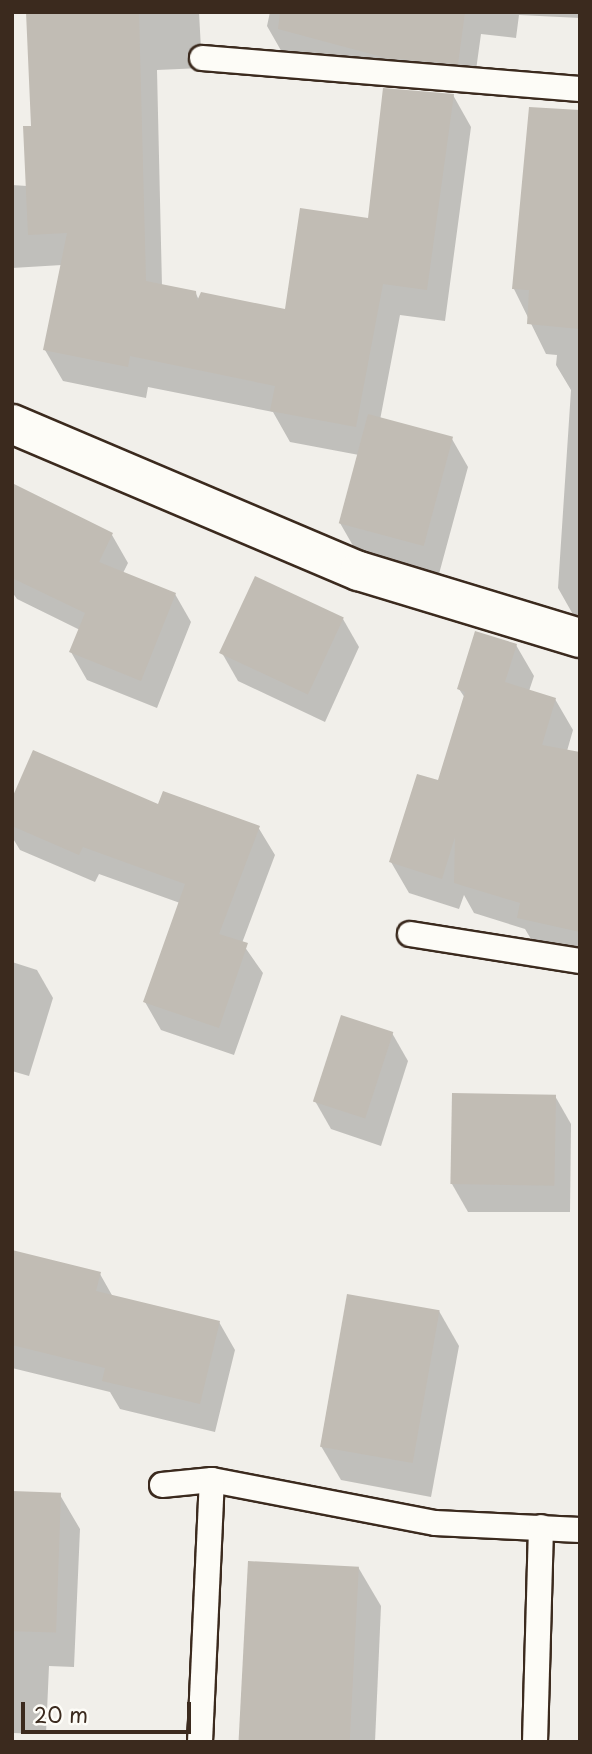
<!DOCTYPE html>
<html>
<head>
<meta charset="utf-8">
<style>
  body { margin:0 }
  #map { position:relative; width:592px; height:1754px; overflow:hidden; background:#f1efea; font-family:"Playpen Sans",sans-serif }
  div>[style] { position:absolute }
  .shadow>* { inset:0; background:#0003 }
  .building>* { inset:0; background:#c1bcb4; transform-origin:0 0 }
  .roads { filter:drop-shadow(2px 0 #3b2a1e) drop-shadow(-2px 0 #3b2a1e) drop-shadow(0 2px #3b2a1e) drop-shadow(0 -2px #3b2a1e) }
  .service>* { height:24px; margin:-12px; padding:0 12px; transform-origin:12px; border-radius:12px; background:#fdfcf7 }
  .minor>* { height:38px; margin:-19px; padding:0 19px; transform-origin:19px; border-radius:19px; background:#fdfcf7 }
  span { translate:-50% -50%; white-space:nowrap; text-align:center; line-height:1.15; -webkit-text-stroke:7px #fdfcf7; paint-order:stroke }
  .frame { position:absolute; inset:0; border:14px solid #3b2a1e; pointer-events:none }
  .scale { position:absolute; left:21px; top:1702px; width:170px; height:32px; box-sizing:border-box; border:4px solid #3b2a1e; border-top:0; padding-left:9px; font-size:21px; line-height:24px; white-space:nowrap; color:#3b2a1e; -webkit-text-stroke:5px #fdfcf7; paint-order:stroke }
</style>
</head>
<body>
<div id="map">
  <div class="shadow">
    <div style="clip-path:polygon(28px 12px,199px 12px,202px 68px,157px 70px,162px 286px,195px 292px,199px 300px,287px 311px,369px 220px,453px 95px,471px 127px,445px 321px,400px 315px,380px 420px,452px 439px,468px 467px,439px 574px,356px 551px,340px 523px,359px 455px,290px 442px,273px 412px,148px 387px,146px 398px,63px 381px,45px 350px,62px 265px,12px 268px,12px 185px,27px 186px,33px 127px)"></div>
    <div style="clip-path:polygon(270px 12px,580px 12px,580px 18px,519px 15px,516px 38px,481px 34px,473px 92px,283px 54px,267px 26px)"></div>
    <div style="clip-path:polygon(580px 112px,580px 618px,575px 618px,558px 588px,571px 390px,556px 365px,557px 355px,546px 354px,514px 289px)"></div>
    <div style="clip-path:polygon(12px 513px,112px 535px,128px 563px,123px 573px,175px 594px,191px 622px,157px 708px,87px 680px,71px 652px,80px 630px,17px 599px,12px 592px)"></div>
    <div style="clip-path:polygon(343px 619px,359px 647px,325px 722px,238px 681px,222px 653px)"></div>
    <div style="clip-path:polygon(516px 645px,534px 676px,529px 691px,555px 699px,573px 730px,567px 751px,580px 754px,580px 958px,537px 949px,525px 929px,474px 913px,464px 895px,459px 909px,409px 893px,391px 862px,439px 782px,465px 698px,459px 689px)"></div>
    <div style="clip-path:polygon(12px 802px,159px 807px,258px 827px,275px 855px,242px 943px,263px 973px,234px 1055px,161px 1030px,145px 1002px,180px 903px,99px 874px,95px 882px,20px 850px,12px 837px)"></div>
    <div style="clip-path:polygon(12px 962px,37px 970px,53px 998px,29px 1076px,12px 1071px)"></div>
    <div style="clip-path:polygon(392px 1033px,408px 1061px,381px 1146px,331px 1129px,315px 1101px)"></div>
    <div style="clip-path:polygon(555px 1096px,571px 1124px,570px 1212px,468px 1212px,452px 1184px)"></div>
    <div style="clip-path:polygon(12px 1252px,100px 1274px,113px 1297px,219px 1322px,235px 1350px,215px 1432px,120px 1409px,110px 1392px,12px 1368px)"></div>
    <div style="clip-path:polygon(439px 1311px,459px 1346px,431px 1497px,341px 1480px,321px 1446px)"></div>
    <div style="clip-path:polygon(12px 1493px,60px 1495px,80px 1529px,74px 1667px,49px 1666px,46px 1734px,12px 1733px)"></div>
    <div style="clip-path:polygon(358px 1567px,381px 1606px,375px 1742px,242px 1742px)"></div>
  </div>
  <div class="building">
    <div style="clip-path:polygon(26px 12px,139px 12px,146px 281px,196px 291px,197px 301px,201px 292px,285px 309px,300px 208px,368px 218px,383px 88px,454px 94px,427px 290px,383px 284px,356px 427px,270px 411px,275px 386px,130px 356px,128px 367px,43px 350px,67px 233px,28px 235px,23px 126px,31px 126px)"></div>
    <div style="clip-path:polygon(280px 12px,465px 12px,458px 64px,386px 58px,278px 29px)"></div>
    <div style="clip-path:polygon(529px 107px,580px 110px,580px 329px,527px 324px,529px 290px,512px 289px)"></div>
    <div style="left:368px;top:414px;width:88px;height:113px;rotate:15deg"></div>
    <div style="clip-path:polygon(12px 483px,113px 533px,99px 562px,176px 593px,141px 681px,69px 652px,85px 613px,12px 578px)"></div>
    <div style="left:255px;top:576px;width:98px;height:85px;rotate:25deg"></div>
    <div style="clip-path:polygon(475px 631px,517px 644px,505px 682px,556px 698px,542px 745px,580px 752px,580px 932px,517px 918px,520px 903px,454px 883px,455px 837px,442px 879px,389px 862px,417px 774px,438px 780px,465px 692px,457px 689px)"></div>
    <div style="clip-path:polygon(33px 750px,158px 804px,163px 791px,260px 826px,219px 934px,248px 943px,219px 1028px,143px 1002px,185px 884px,83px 847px,79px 855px,12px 826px,12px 798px)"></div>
    <div style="left:341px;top:1015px;width:55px;height:91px;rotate:18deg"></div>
    <div style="left:452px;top:1093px;width:104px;height:91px;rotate:1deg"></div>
    <div style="clip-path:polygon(12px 1250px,101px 1272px,96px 1291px,220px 1321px,200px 1404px,102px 1381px,105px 1368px,12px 1345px)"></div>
    <div style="left:347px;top:1294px;width:94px;height:155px;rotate:10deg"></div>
    <div style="left:12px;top:1491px;width:49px;height:140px;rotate:2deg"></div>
    <div style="left:248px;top:1561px;width:111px;height:181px;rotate:3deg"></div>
  </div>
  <div class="roads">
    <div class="service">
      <div style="left:202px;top:58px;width:379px;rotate:4.7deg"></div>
      <div style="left:410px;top:934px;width:172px;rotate:9deg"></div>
      <div style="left:162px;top:1485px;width:50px;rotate:-5.7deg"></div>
      <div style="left:212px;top:1480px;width:227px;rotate:10.9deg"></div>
      <div style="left:435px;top:1523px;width:145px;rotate:2.8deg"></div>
      <div style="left:200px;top:1742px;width:262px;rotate:-87.4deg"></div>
      <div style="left:535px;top:1742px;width:215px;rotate:-88.4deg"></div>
    </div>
    <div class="minor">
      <div style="left:12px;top:424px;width:377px;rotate:23deg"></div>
      <div style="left:359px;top:571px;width:231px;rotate:16.9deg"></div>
    </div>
  </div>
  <div class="frame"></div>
  <div class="scale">20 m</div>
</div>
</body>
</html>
